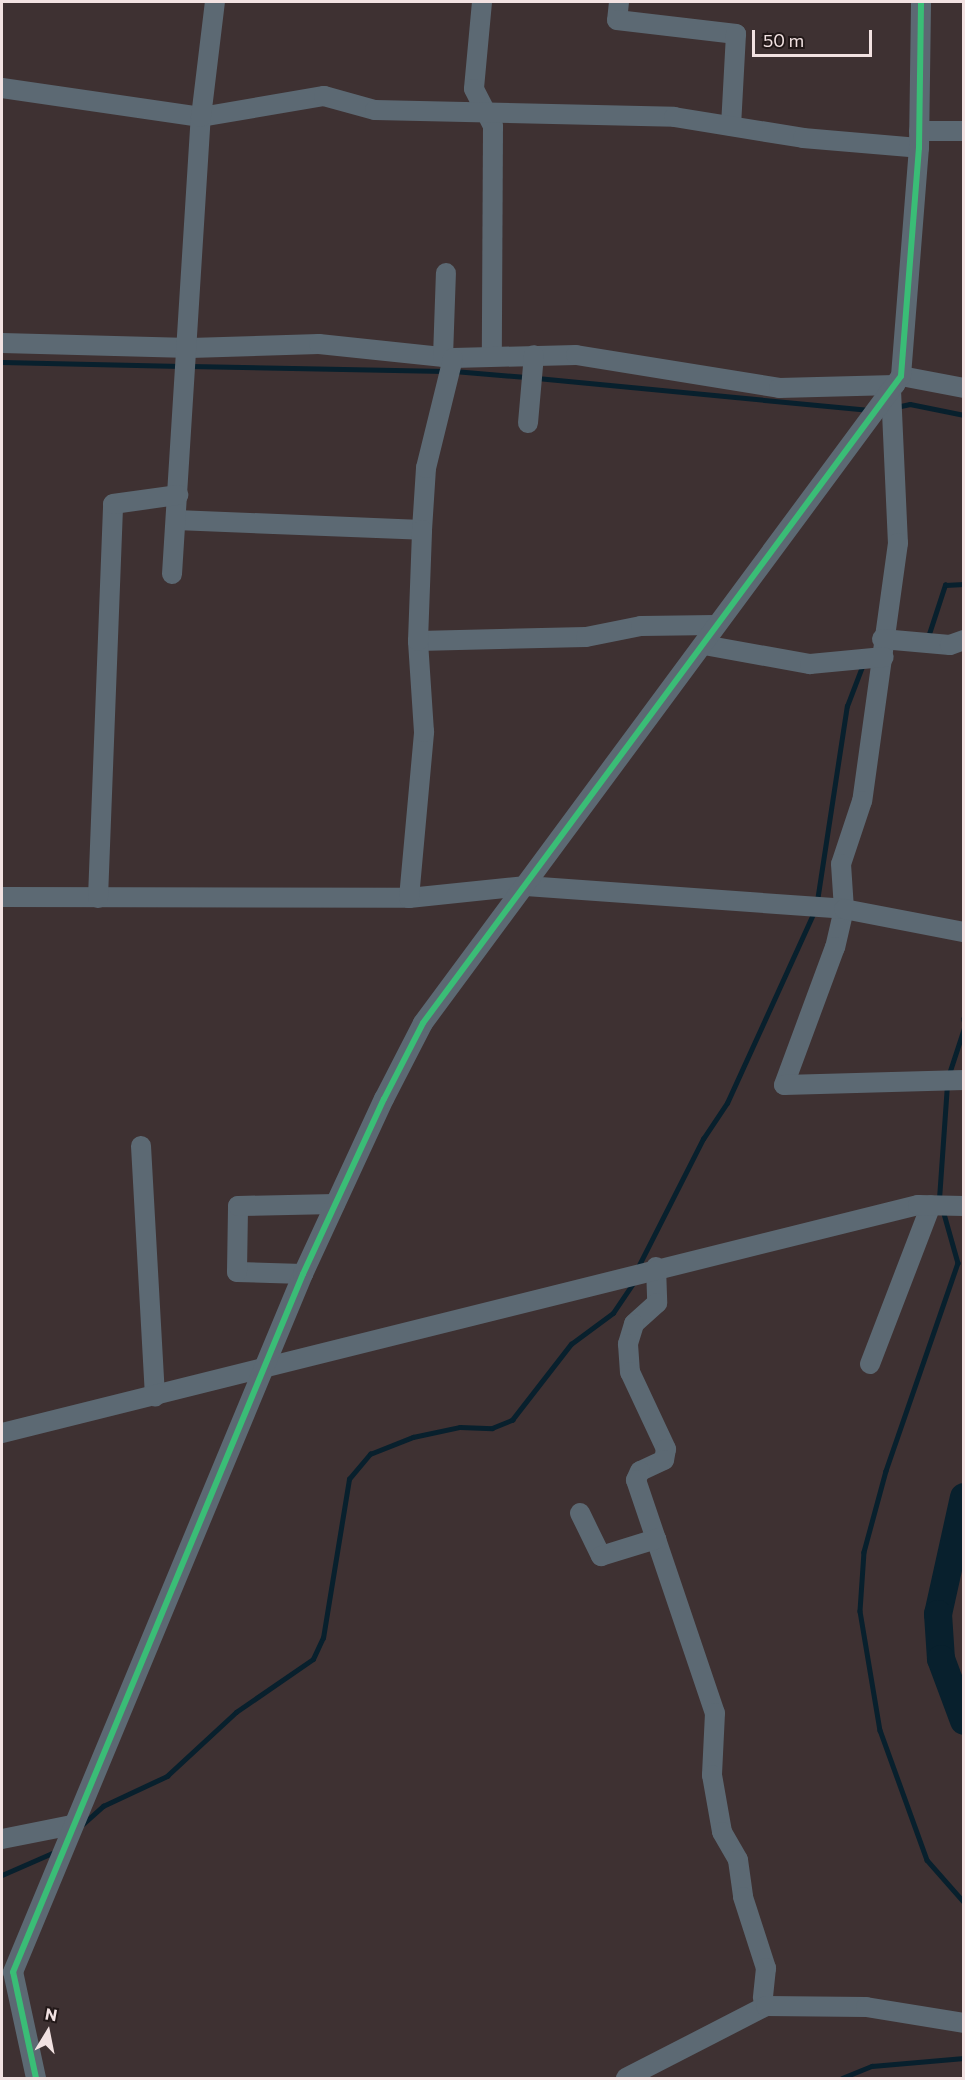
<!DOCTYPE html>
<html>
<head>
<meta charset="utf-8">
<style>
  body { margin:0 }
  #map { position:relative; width:965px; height:2080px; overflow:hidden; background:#3e3132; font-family:Commissioner,sans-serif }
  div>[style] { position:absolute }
  .stream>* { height:4.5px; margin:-2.25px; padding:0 2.25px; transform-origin:2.25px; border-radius:2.25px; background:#08202d }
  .river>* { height:28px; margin:-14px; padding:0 14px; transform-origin:14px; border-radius:14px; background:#08202d }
  .street>* { height:20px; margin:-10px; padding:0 10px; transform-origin:10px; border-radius:10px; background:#5c6973 }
  .cycleway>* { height:6px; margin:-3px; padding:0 3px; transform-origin:3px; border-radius:3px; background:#3abd76 }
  span { translate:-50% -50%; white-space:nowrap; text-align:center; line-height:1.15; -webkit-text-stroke:5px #221818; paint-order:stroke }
  .frame { position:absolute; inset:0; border:3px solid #f2e2e2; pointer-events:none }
  .north { position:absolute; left:18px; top:2002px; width:60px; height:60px; -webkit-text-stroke:4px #221818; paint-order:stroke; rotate:10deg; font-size:16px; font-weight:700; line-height:24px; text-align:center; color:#f2e2e2 }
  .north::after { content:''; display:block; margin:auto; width:21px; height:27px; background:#f2e2e2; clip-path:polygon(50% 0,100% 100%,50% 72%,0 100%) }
  .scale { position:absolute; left:752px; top:30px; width:120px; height:27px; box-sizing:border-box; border:3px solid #f2e2e2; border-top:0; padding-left:8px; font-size:18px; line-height:21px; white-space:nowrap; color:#f2e2e2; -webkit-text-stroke:4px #221818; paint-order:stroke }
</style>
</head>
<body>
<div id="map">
  <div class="stream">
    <div style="left:2px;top:362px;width:179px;rotate:1.3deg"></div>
    <div style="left:190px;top:366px;width:255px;rotate:1.1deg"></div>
    <div style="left:454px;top:371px;width:72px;rotate:4.8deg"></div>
    <div style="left:537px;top:378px;width:334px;rotate:5.5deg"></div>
    <div style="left:896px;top:407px;width:14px;rotate:-12deg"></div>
    <div style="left:910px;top:404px;width:55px;rotate:11.5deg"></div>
    <div style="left:928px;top:637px;width:55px;rotate:-71.9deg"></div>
    <div style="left:945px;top:585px;width:19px;rotate:-3deg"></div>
    <div style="left:817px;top:901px;width:197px;rotate:-81.3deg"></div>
    <div style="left:847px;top:706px;width:45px;rotate:-69.1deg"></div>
    <div style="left:964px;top:1018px;width:2px;rotate:90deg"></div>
    <div style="left:949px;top:1074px;width:48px;rotate:-71.9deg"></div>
    <div style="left:939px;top:1199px;width:113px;rotate:-86deg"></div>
    <div style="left:943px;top:1210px;width:55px;rotate:74.2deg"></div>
    <div style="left:958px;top:1263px;width:220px;rotate:109.1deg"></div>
    <div style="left:886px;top:1471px;width:84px;rotate:105.2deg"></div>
    <div style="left:864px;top:1552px;width:59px;rotate:93.9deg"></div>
    <div style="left:860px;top:1611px;width:121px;rotate:80.5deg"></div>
    <div style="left:880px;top:1730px;width:138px;rotate:70.1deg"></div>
    <div style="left:927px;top:1860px;width:56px;rotate:48.6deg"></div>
    <div style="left:637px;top:1269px;width:146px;rotate:-63.1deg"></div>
    <div style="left:703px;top:1139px;width:43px;rotate:-56.3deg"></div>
    <div style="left:727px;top:1103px;width:210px;rotate:-65.5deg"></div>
    <div style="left:83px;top:1824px;width:27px;rotate:-42deg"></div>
    <div style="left:103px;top:1806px;width:71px;rotate:-25.1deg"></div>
    <div style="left:167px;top:1776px;width:94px;rotate:-42.8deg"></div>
    <div style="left:236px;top:1712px;width:93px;rotate:-34.5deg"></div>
    <div style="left:313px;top:1659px;width:23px;rotate:-65deg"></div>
    <div style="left:323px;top:1638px;width:161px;rotate:-80.7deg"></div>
    <div style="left:349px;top:1479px;width:33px;rotate:-50deg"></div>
    <div style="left:370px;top:1454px;width:46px;rotate:-21.6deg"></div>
    <div style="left:413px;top:1437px;width:48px;rotate:-12deg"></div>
    <div style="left:460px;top:1427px;width:32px;rotate:2deg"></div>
    <div style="left:492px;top:1428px;width:22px;rotate:-22deg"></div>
    <div style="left:512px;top:1420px;width:96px;rotate:-52.2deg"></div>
    <div style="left:571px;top:1344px;width:52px;rotate:-36.4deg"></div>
    <div style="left:613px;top:1313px;width:36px;rotate:-56deg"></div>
    <div style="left:2px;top:1875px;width:60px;rotate:-23.6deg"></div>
    <div style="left:842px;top:2078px;width:32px;rotate:-22deg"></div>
    <div style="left:872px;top:2066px;width:92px;rotate:-5deg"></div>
  </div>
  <div class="river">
    <div style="left:964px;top:1497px;width:120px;rotate:102.5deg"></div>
    <div style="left:938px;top:1614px;width:45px;rotate:86.2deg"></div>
    <div style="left:941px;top:1659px;width:66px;rotate:69.6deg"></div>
  </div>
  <div class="street">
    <div style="left:482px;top:2px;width:87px;rotate:95.3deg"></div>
    <div style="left:474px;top:89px;width:42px;rotate:62.8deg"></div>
    <div style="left:493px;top:126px;width:229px;rotate:90.3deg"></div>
    <div style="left:619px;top:2px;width:18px;rotate:96deg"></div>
    <div style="left:617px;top:20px;width:120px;rotate:6.7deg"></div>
    <div style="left:736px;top:34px;width:92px;rotate:93.1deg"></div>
    <div style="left:2px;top:88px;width:201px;rotate:8.3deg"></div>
    <div style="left:201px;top:117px;width:125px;rotate:-9.7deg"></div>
    <div style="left:324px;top:96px;width:53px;rotate:15.4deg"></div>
    <div style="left:375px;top:110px;width:299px;rotate:1.3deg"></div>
    <div style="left:674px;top:117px;width:131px;rotate:9.2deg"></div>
    <div style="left:803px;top:138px;width:116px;rotate:4.9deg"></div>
    <div style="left:919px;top:131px;width:45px"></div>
    <div style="left:2px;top:343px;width:188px;rotate:1.5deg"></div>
    <div style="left:190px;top:348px;width:129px;rotate:-1.8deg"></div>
    <div style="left:319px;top:344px;width:135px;rotate:6deg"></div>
    <div style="left:453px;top:358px;width:123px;rotate:-1.4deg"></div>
    <div style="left:576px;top:355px;width:206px;rotate:9.2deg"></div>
    <div style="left:779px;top:388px;width:116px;rotate:-1.5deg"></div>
    <div style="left:443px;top:357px;width:84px;rotate:-88deg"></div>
    <div style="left:901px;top:376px;width:64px;rotate:10.8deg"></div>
    <div style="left:891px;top:390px;width:153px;rotate:87.4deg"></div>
    <div style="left:898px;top:543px;width:260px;rotate:97.9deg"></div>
    <div style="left:862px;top:801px;width:66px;rotate:108.4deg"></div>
    <div style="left:841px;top:864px;width:45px;rotate:86.2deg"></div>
    <div style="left:844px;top:909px;width:39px;rotate:103deg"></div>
    <div style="left:835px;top:947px;width:147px;rotate:110.3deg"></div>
    <div style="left:784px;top:1085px;width:180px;rotate:-1.6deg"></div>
    <div style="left:528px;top:423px;width:68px;rotate:-85deg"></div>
    <div style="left:176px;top:520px;width:246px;rotate:2.3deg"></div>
    <div style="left:422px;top:530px;width:62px;rotate:-86.3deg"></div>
    <div style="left:426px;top:468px;width:113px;rotate:-76.2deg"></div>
    <div style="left:172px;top:574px;width:458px;rotate:-86.4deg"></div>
    <div style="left:201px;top:117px;width:116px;rotate:-83.1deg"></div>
    <div style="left:882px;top:639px;width:68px;rotate:5deg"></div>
    <div style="left:950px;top:645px;width:15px;rotate:-20deg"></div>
    <div style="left:418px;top:641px;width:168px;rotate:-1.4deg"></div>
    <div style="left:586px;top:637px;width:56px;rotate:-11.3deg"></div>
    <div style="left:641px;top:626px;width:74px;rotate:-0.8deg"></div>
    <div style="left:704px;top:645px;width:108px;rotate:10.2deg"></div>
    <div style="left:810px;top:664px;width:74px;rotate:-5.4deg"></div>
    <div style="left:2px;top:897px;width:407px;rotate:0.1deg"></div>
    <div style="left:409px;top:898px;width:118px;rotate:-5.9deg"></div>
    <div style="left:526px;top:886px;width:319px;rotate:4.1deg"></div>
    <div style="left:844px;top:909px;width:122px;rotate:10.9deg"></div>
    <div style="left:98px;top:898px;width:394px;rotate:-87.8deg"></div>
    <div style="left:113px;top:504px;width:66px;rotate:-7.9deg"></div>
    <div style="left:409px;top:898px;width:167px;rotate:-84.8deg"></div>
    <div style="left:424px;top:732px;width:91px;rotate:-93.8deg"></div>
    <div style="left:418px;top:641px;width:111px;rotate:-87.9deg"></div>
    <div style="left:141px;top:1146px;width:251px;rotate:86.8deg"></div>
    <div style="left:656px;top:1267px;width:36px;rotate:88deg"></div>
    <div style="left:657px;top:1303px;width:31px;rotate:138deg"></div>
    <div style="left:634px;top:1324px;width:21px;rotate:107deg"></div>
    <div style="left:628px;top:1344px;width:28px;rotate:86deg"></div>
    <div style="left:630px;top:1372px;width:85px;rotate:64.9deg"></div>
    <div style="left:666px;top:1449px;width:11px;rotate:100deg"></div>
    <div style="left:664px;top:1460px;width:26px;rotate:155deg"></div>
    <div style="left:640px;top:1471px;width:10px;rotate:114deg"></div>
    <div style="left:636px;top:1480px;width:246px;rotate:71.3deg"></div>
    <div style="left:715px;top:1713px;width:62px;rotate:92.8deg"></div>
    <div style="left:712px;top:1775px;width:58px;rotate:80deg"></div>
    <div style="left:722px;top:1832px;width:32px;rotate:60deg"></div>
    <div style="left:738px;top:1860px;width:37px;rotate:82deg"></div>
    <div style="left:743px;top:1897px;width:75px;rotate:72.1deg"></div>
    <div style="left:766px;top:1968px;width:30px;rotate:96deg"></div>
    <div style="left:303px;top:1274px;width:66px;rotate:-178.3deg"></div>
    <div style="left:237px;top:1272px;width:66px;rotate:-89.1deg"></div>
    <div style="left:238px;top:1206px;width:97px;rotate:-1.2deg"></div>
    <div style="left:870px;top:1364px;width:170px;rotate:-69deg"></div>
    <div style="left:2px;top:1433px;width:944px;rotate:-13.98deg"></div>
    <div style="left:918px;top:1205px;width:46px;rotate:1.2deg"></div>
    <div style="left:580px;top:1513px;width:48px;rotate:64deg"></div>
    <div style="left:601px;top:1556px;width:58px;rotate:-17.2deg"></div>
    <div style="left:2px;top:1839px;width:71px;rotate:-11.3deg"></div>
    <div style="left:36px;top:2078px;width:108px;rotate:-102.2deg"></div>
    <div style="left:13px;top:1972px;width:756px;rotate:-67.44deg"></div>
    <div style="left:303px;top:1274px;width:193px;rotate:-65.2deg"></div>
    <div style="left:384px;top:1099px;width:85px;rotate:-62.8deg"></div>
    <div style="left:423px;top:1023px;width:804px;rotate:-53.54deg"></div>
    <div style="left:901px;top:376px;width:229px;rotate:-85.5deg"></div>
    <div style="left:919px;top:148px;width:146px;rotate:-89.2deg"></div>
    <div style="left:626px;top:2078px;width:157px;rotate:-27.2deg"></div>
    <div style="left:766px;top:2006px;width:100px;rotate:0.6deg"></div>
    <div style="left:866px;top:2007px;width:99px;rotate:9.3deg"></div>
  </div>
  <div class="cycleway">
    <div style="left:36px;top:2078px;width:108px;rotate:-102.2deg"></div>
    <div style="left:13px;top:1972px;width:756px;rotate:-67.44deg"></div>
    <div style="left:303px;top:1274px;width:193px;rotate:-65.2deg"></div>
    <div style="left:384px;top:1099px;width:85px;rotate:-62.8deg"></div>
    <div style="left:423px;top:1023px;width:804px;rotate:-53.54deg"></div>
    <div style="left:901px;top:376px;width:229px;rotate:-85.5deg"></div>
    <div style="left:919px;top:148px;width:146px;rotate:-89.2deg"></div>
  </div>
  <div class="frame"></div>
  <div class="north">N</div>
  <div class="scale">50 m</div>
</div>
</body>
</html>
